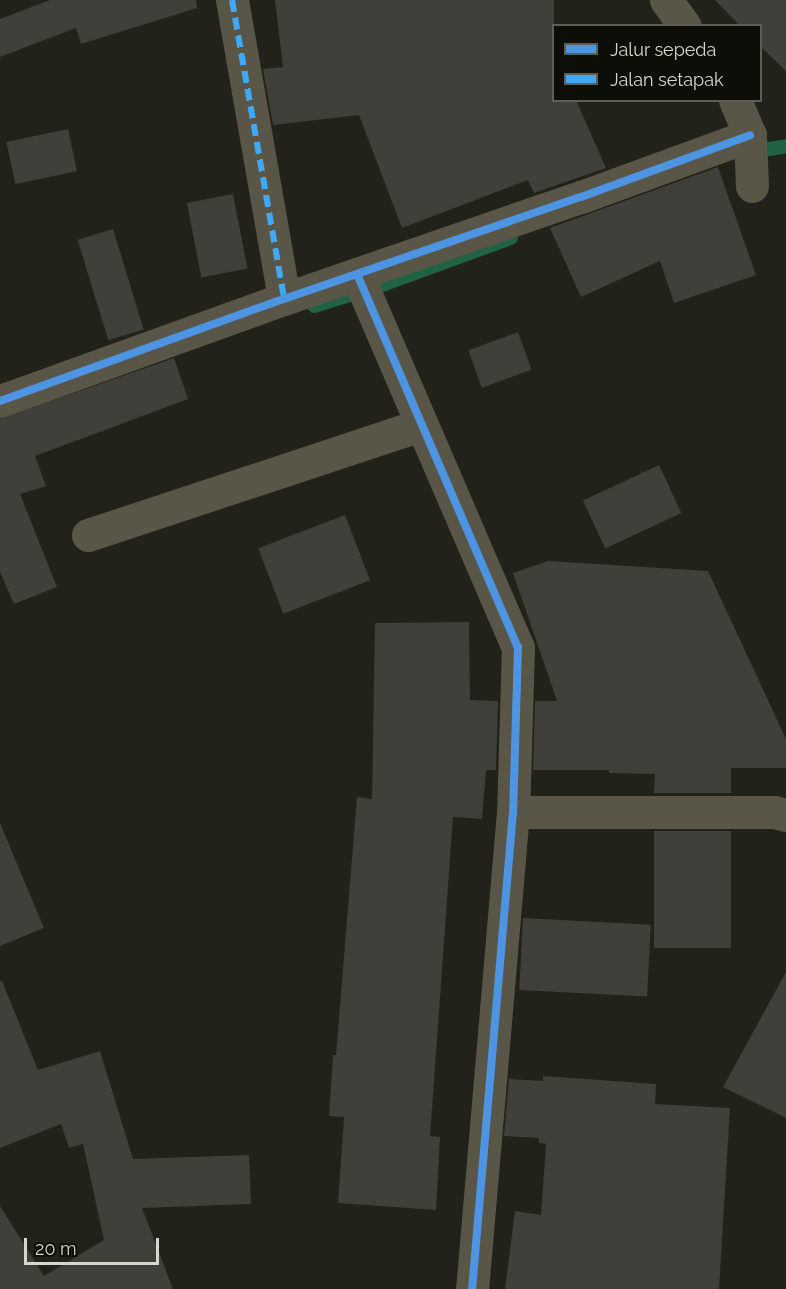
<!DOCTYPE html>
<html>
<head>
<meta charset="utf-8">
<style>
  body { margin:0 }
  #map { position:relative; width:786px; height:1289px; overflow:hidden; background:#21221a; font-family:Raleway,sans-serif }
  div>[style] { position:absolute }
  .stream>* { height:14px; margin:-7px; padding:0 7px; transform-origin:7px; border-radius:7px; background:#216245 }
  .building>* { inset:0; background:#3e4039; transform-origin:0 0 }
  .minor>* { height:33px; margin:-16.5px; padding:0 16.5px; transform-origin:16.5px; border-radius:16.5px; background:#5a5647 }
  .quiet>* { height:6px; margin-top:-3px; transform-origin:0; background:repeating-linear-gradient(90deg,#3fa9f5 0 12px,transparent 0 18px) }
  .cycleway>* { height:8px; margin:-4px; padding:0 4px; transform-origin:4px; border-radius:4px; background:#4d94e3 }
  span { translate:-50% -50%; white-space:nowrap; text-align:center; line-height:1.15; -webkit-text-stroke:5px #0d0e07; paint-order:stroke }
  .legend { position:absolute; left:552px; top:24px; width:210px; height:78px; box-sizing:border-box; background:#0d0e07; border:2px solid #5d5f56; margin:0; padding:8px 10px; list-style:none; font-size:18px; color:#d6d8cd }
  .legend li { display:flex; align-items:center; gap:12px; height:30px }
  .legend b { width:30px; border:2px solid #5d5f56 }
  .scale { position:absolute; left:24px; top:1238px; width:135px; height:27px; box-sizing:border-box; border:3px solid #d6d8cd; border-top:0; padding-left:8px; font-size:18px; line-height:21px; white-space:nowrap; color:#d6d8cd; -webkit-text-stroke:4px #0d0e07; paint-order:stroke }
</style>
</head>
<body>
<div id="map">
  <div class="stream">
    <div style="left:750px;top:152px;width:36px;rotate:-9deg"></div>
    <div style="left:314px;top:306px;width:74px;rotate:-17.2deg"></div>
    <div style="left:385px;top:284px;width:134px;rotate:-20.1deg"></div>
  </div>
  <div class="building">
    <div style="clip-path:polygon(50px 0,196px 0,197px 8px,81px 44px,76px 28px,0 57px,0 19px)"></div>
    <div style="clip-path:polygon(275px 0,554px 0,554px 100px,576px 100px,606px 168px,534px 193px,528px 180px,402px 228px,359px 115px,273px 125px,263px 69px,283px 67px)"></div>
    <div style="clip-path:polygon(715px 0,786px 0,786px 71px,760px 46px,760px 26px,740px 26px)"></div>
    <div style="left:68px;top:129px;width:43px;height:63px;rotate:78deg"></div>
    <div style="clip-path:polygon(718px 167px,756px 275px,674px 303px,660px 261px,581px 297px,550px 228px)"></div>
    <div style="left:233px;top:194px;width:76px;height:47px;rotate:79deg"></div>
    <div style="left:113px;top:229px;width:105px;height:37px;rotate:73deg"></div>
    <div style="left:518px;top:332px;width:40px;height:53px;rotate:70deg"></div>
    <div style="clip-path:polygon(174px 358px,188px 399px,35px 456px,46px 486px,20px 494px,57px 587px,14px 604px,0 572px,0 419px)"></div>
    <div style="left:659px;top:465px;width:53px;height:84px;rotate:65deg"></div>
    <div style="left:345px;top:515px;width:70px;height:93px;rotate:69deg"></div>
    <div style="clip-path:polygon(548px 561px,708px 571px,786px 739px,786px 768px,731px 768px,731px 793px,654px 793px,655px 774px,609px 773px,609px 770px,533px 770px,535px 701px,557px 701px,513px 573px)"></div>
    <div style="clip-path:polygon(469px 622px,470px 700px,498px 701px,496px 770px,486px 770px,482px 819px,453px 817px,430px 1136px,440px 1137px,436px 1210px,338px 1203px,344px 1117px,329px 1116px,333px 1055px,336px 1055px,357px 797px,372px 799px,375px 623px)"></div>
    <div style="clip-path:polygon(0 823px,44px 928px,0 946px)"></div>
    <div style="left:654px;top:831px;width:77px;height:117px"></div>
    <div style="left:523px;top:918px;width:128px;height:72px;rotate:3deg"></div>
    <div style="clip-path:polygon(786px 972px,786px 1118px,723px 1087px)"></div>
    <div style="clip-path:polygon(0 981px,2px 981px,38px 1070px,100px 1051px,133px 1159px,249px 1155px,251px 1204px,142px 1208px,173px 1289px,0 1289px,0 1206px,44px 1276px,104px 1240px,83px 1144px,69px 1148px,61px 1124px,0 1148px)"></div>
    <div style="clip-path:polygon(543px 1076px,656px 1084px,655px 1104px,730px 1108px,719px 1289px,505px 1289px,515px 1211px,541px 1215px,546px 1144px,539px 1143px,539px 1138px,504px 1136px,509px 1079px,543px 1081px)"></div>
  </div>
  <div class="minor">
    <div style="left:232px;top:0;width:303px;rotate:80.1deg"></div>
    <div style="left:666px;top:0;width:32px;rotate:54deg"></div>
    <div style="left:735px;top:100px;width:38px;rotate:67deg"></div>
    <div style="left:750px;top:135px;width:51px;rotate:87.8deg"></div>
    <div style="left:357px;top:274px;width:406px;rotate:66.7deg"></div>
    <div style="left:518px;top:647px;width:165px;rotate:91.7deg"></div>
    <div style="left:513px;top:812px;width:479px;rotate:94.9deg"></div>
    <div style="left:0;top:401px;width:302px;rotate:-19.8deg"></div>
    <div style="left:284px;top:299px;width:314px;rotate:-19deg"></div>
    <div style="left:581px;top:197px;width:180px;rotate:-20.1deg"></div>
    <div style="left:88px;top:535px;width:351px;rotate:-18.3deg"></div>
    <div style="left:513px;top:812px;width:261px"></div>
    <div style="left:774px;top:812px;width:12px;rotate:14deg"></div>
  </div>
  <div class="quiet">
    <div style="left:232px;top:0;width:303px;rotate:80.1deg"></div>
  </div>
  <div class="cycleway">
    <div style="left:357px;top:274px;width:406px;rotate:66.7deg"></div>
    <div style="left:518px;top:647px;width:165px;rotate:91.7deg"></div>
    <div style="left:513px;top:812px;width:479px;rotate:94.9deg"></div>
    <div style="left:0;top:401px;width:302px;rotate:-19.8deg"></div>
    <div style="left:284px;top:299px;width:314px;rotate:-19deg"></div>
    <div style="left:581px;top:197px;width:180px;rotate:-20.1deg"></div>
  </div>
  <ul class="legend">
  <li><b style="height:8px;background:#4d94e3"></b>Jalur sepeda</li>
  <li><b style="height:8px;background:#3fa9f5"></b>Jalan setapak</li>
  </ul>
  <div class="scale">20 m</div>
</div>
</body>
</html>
